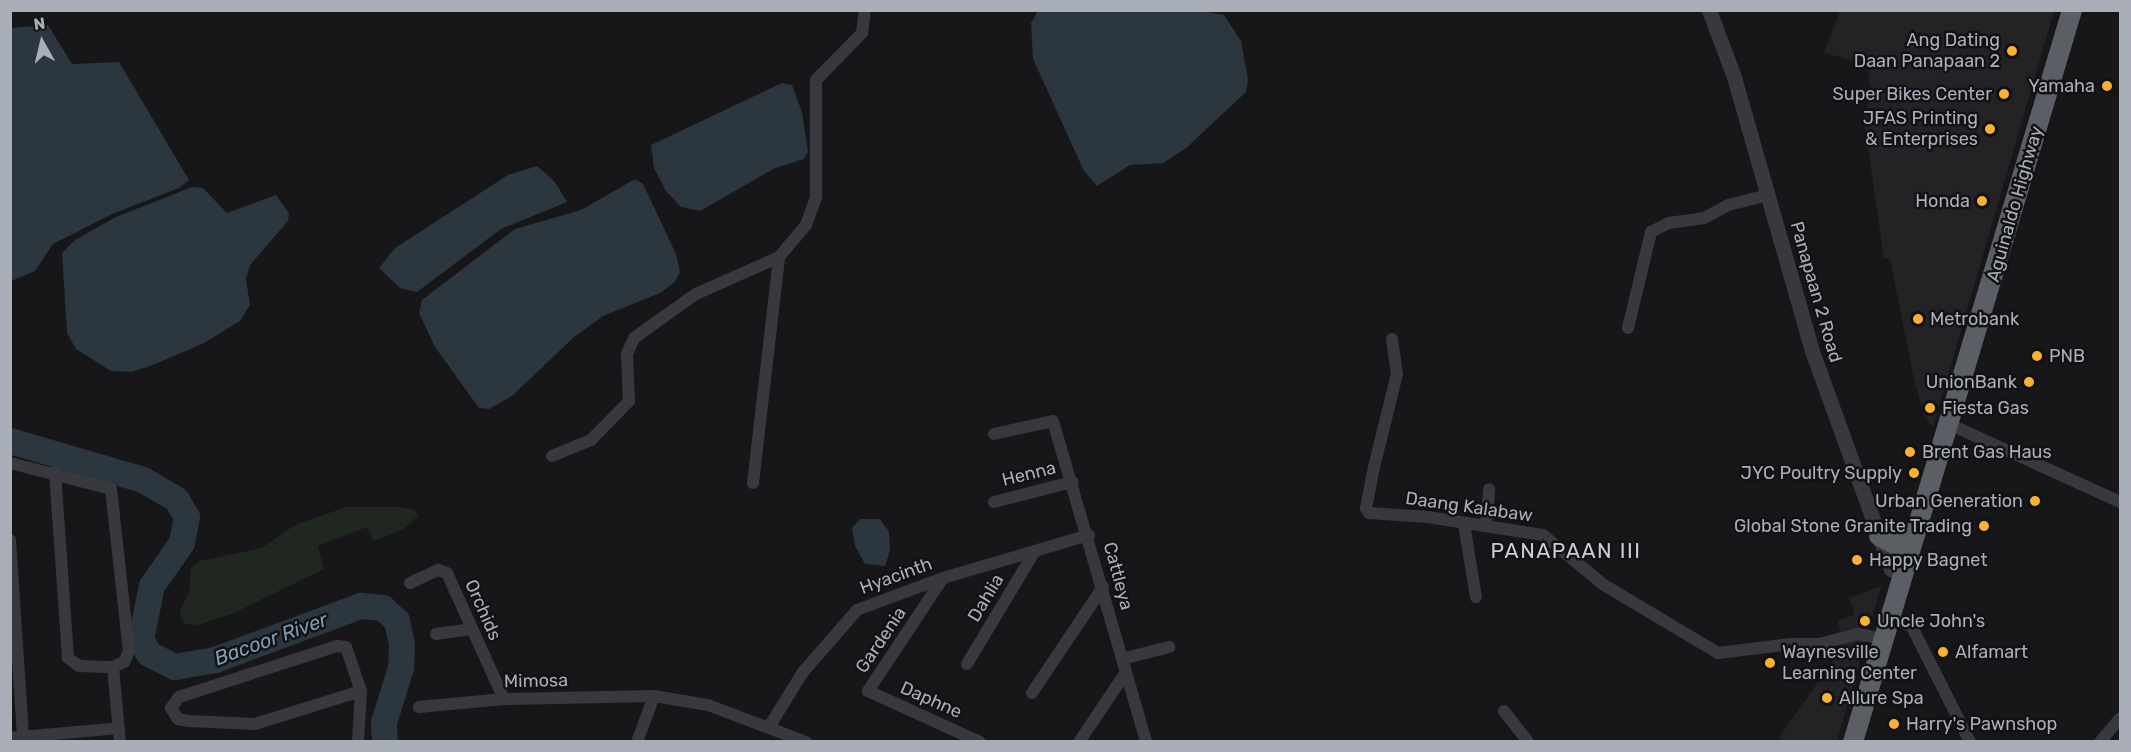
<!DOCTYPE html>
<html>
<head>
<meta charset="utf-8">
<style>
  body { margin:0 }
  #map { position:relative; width:2131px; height:752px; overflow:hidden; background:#171719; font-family:Rubik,sans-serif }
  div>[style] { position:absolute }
  .built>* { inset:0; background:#232326 }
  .green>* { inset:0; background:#1f2720 }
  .water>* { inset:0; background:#2c363e }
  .river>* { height:26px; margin:-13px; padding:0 13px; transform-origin:13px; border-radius:13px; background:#2c363e }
  .minor>* { height:12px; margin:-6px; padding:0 6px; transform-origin:6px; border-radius:6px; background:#38393e }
  .tertiary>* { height:15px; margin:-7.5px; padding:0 7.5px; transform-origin:7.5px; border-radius:7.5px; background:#38393e }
  .trunk>* { height:20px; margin:-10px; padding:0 10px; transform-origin:10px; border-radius:10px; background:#5c5e66 }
  .dots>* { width:16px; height:16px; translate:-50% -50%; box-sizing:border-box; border:3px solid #121214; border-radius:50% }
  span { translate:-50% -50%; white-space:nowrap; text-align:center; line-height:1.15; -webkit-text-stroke:5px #121214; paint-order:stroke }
  .poi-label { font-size:18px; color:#a9aeb9 }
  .right { translate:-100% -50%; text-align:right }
  .left { translate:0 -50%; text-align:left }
  .street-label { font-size:18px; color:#a9aeb9 }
  .water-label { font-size:20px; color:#7e9db6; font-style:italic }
  .quarter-label { font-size:21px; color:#cacdd5; letter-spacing:1.5px }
  .frame { position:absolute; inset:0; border:12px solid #a9aeb9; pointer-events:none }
  .north { position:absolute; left:12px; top:12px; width:60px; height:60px; -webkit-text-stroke:4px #121214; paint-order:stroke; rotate:352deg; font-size:16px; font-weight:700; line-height:24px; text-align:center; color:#a9aeb9 }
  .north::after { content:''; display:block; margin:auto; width:21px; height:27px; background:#a9aeb9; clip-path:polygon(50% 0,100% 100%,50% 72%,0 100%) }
</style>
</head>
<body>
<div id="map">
  <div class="built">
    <div style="clip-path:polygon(1840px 11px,2054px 11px,1933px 427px,1924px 416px,1913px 375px,1890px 259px,1884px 259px,1863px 112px,1872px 100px,1867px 64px,1824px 53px)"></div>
    <div style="clip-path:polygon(1881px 586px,1837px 741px,1784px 741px,1779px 737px,1843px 647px,1838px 620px,1855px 615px,1849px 598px)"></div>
  </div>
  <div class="green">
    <div style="clip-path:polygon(346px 507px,400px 507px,415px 510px,418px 516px,402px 530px,373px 541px,367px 527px,318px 546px,324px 569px,234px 613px,198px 625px,186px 624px,181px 619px,180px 610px,189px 593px,191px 568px,200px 561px,262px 548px,295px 525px)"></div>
  </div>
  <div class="water">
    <div style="clip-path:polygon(1038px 11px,1194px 10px,1224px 15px,1241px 41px,1248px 80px,1246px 92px,1185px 149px,1163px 163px,1130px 165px,1097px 186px,1084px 171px,1033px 59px,1031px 23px)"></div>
    <div style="clip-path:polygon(48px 25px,72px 64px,119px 62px,189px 180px,179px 188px,112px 214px,53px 244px,35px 271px,11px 281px,11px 28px)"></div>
    <div style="clip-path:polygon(782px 83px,792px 85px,802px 112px,808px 151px,804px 159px,775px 168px,700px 211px,681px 207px,666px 191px,654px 168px,651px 145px)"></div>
    <div style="clip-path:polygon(537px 166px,555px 182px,567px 202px,501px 229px,417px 292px,400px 288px,379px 268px,395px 248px,508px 175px)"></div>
    <div style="clip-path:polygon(635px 179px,643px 184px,676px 254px,680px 272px,674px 283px,660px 293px,603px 316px,573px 338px,512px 396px,489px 409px,479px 408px,435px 347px,419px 313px,422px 300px,515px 229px,581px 210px)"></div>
    <div style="clip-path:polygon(192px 187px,203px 188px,227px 213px,276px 195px,289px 213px,288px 221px,250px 265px,246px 279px,250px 305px,240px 321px,204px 343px,153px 365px,131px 372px,111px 371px,76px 349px,67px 333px,62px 253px,75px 240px,116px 217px)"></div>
    <div style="clip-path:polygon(860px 519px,880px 519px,889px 532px,890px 550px,885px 566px,865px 564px,855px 546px,852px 528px)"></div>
  </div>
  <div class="river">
    <div style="left:10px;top:441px;width:139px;rotate:16.3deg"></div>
    <div style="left:143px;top:480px;width:39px;rotate:30deg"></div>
    <div style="left:177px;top:500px;width:20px;rotate:60deg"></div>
    <div style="left:187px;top:517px;width:26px;rotate:101deg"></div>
    <div style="left:182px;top:543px;width:52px;rotate:124.9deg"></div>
    <div style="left:152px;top:586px;width:54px;rotate:101.7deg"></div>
    <div style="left:141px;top:639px;width:17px;rotate:62deg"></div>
    <div style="left:149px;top:654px;width:29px;rotate:27deg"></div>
    <div style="left:175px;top:667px;width:41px;rotate:-9.9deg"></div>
    <div style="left:215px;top:660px;width:156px;rotate:-20.3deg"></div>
    <div style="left:361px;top:606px;width:22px;rotate:5deg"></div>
    <div style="left:383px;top:608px;width:19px;rotate:43deg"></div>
    <div style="left:397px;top:621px;width:24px;rotate:78deg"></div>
    <div style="left:402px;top:644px;width:24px;rotate:92deg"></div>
    <div style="left:401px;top:668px;width:58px;rotate:107.2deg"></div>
    <div style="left:384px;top:723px;width:19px;rotate:87deg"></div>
  </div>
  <div class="minor">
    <div style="left:1628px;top:328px;width:99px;rotate:-76.5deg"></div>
    <div style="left:1651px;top:232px;width:20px;rotate:-27deg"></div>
    <div style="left:1669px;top:223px;width:35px;rotate:-8deg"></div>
    <div style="left:1704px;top:218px;width:27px;rotate:-28deg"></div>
    <div style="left:1728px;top:205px;width:41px;rotate:-14deg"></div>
    <div style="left:1392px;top:339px;width:35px;rotate:82deg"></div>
    <div style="left:1397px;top:374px;width:96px;rotate:103.9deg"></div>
    <div style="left:1374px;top:467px;width:42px;rotate:101deg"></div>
    <div style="left:1366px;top:508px;width:6px;rotate:59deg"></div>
    <div style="left:1369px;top:513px;width:59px;rotate:3.9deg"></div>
    <div style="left:1428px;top:517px;width:116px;rotate:8.9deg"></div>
    <div style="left:1543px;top:535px;width:79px;rotate:39.3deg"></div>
    <div style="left:1604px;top:585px;width:133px;rotate:30.8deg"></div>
    <div style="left:1718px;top:653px;width:74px;rotate:-7deg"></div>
    <div style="left:1791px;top:644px;width:28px"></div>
    <div style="left:1819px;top:644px;width:40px;rotate:-14.4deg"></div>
    <div style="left:1858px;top:634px;width:26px;rotate:11deg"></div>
    <div style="left:1949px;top:424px;width:188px;rotate:24.5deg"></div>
    <div style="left:994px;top:434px;width:60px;rotate:-12.4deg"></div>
    <div style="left:1053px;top:421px;width:334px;rotate:73.8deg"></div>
    <div style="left:552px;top:456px;width:42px;rotate:-22.3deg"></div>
    <div style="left:591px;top:440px;width:54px;rotate:-45.7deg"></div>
    <div style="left:629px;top:401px;width:47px;rotate:-92.4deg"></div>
    <div style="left:627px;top:354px;width:17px;rotate:-66deg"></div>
    <div style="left:634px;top:338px;width:76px;rotate:-35.4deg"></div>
    <div style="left:696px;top:294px;width:91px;rotate:-24deg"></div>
    <div style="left:10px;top:463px;width:104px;rotate:14.4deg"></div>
    <div style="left:111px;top:489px;width:163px;rotate:83.7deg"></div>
    <div style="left:129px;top:651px;width:12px;rotate:114deg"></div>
    <div style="left:124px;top:662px;width:12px;rotate:156deg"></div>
    <div style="left:55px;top:472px;width:186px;rotate:86deg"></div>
    <div style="left:68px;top:658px;width:14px;rotate:36deg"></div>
    <div style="left:79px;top:666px;width:34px;rotate:2deg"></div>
    <div style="left:113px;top:667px;width:75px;rotate:84.7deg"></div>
    <div style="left:753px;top:483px;width:227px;rotate:-83.4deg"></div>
    <div style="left:779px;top:257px;width:42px;rotate:-49.8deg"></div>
    <div style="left:806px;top:225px;width:29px;rotate:-70deg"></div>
    <div style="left:816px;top:198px;width:118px;rotate:-90deg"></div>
    <div style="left:816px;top:80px;width:66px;rotate:-45.6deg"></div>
    <div style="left:862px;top:33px;width:23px;rotate:-83deg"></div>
    <div style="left:994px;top:502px;width:81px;rotate:-14.4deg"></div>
    <div style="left:1464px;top:524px;width:74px;rotate:80.7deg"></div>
    <div style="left:1486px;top:526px;width:37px;rotate:-85deg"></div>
    <div style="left:10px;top:540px;width:196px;rotate:86.2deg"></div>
    <div style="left:943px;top:578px;width:136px;rotate:123.6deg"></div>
    <div style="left:868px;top:691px;width:123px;rotate:24.5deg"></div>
    <div style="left:410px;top:583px;width:31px;rotate:-25deg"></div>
    <div style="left:438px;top:570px;width:9px;rotate:18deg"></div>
    <div style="left:447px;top:573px;width:138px;rotate:65.7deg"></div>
    <div style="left:1889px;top:620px;width:23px;rotate:13deg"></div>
    <div style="left:1911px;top:625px;width:131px;rotate:63.2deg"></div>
    <div style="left:436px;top:634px;width:35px;rotate:-8deg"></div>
    <div style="left:1122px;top:659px;width:49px;rotate:-14.3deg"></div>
    <div style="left:967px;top:664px;width:132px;rotate:-59deg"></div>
    <div style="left:1032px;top:693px;width:128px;rotate:-56.2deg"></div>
    <div style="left:419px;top:707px;width:85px;rotate:-5.4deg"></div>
    <div style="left:504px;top:699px;width:150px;rotate:-1.1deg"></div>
    <div style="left:654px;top:696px;width:55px;rotate:9.5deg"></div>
    <div style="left:708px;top:705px;width:105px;rotate:20.7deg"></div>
    <div style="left:1504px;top:711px;width:39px;rotate:52deg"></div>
    <div style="left:769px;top:727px;width:65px;rotate:-58.3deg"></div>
    <div style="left:803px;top:672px;width:82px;rotate:-48.9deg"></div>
    <div style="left:857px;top:610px;width:92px;rotate:-20.4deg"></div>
    <div style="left:943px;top:578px;width:152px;rotate:-16.4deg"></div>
    <div style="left:10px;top:738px;width:109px;rotate:-5.2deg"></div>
    <div style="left:358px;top:742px;width:51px;rotate:-86.6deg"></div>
    <div style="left:361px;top:691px;width:46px;rotate:-108.8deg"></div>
    <div style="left:346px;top:647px;width:9px;rotate:-174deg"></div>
    <div style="left:337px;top:646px;width:166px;rotate:162.1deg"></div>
    <div style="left:179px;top:697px;width:14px;rotate:126deg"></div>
    <div style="left:171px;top:708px;width:13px;rotate:58deg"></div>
    <div style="left:178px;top:719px;width:10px;rotate:11deg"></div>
    <div style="left:188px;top:721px;width:67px;rotate:2.6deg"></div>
    <div style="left:255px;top:724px;width:111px;rotate:-17.3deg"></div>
    <div style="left:637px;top:742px;width:49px;rotate:-69.7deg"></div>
    <div style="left:1079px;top:742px;width:84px;rotate:-56.1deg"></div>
    <div style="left:2100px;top:742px;width:31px;rotate:-50deg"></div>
  </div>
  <div class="tertiary">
    <div style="left:1709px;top:10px;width:72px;rotate:69.5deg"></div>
    <div style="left:1734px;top:77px;width:285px;rotate:74.1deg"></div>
    <div style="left:1812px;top:351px;width:232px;rotate:70.1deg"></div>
    <div style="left:1891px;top:569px;width:13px;rotate:23deg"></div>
  </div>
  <div class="trunk">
    <div style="left:1879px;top:536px;width:22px;rotate:27deg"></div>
    <div style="left:1899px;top:546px;width:21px;rotate:-39deg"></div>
    <div style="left:1853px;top:742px;width:764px;rotate:-73.34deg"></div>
  </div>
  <div class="dots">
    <div style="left:2012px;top:51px;background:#f9b22f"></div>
    <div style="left:2107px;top:86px;background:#f9b22f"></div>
    <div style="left:2004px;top:94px;background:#f9b22f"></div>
    <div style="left:1990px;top:129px;background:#f9b22f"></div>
    <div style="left:1982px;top:201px;background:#f9b22f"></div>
    <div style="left:1918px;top:319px;background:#f9b22f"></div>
    <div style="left:2037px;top:356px;background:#f9b22f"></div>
    <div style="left:2029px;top:382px;background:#f9b22f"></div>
    <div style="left:1930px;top:408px;background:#f9b22f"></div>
    <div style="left:1910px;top:452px;background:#f9b22f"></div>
    <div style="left:1914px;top:473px;background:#f9b22f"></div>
    <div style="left:2035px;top:501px;background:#f9b22f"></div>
    <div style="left:1984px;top:526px;background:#f9b22f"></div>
    <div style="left:1857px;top:560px;background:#f9b22f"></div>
    <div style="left:1865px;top:621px;background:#f9b22f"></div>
    <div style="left:1943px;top:652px;background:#f9b22f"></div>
    <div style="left:1770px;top:663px;background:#f9b22f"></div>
    <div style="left:1827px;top:698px;background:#f9b22f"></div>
    <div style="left:1894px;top:724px;background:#f9b22f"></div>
  </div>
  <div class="poi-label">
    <span class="right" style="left:2000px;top:51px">Ang Dating<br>Daan Panapaan 2</span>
    <span class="right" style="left:2095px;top:86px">Yamaha</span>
    <span class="right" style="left:1992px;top:94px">Super Bikes Center</span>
    <span class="right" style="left:1978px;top:129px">JFAS Printing<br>&amp; Enterprises</span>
    <span class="right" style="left:1970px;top:201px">Honda</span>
    <span class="left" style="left:1930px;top:319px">Metrobank</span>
    <span class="left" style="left:2049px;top:356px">PNB</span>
    <span class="right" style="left:2017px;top:382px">UnionBank</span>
    <span class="left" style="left:1942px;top:408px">Fiesta Gas</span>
    <span class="left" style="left:1922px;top:452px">Brent Gas Haus</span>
    <span class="right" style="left:1902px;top:473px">JYC Poultry Supply</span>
    <span class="right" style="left:2023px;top:501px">Urban Generation</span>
    <span class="right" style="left:1972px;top:526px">Global Stone Granite Trading</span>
    <span class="left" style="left:1869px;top:560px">Happy Bagnet</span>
    <span class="left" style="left:1877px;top:621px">Uncle John's</span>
    <span class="left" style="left:1955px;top:652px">Alfamart</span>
    <span class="left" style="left:1782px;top:663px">Waynesville<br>Learning Center</span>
    <span class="left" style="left:1839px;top:698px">Allure Spa</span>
    <span class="left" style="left:1906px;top:724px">Harry's Pawnshop</span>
  </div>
  <div class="street-label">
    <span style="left:2015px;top:204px;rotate:-74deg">Aguinaldo Highway</span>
    <span style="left:1816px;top:292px;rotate:74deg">Panapaan 2 Road</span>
    <span style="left:1029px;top:474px;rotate:-14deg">Henna</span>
    <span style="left:1469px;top:507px;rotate:8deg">Daang Kalabaw</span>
    <span style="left:896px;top:576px;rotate:-20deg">Hyacinth</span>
    <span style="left:1118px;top:576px;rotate:75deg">Cattleya</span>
    <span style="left:986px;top:598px;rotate:-59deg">Dahlia</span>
    <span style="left:483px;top:610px;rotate:66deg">Orchids</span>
    <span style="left:881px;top:640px;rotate:-56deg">Gardenia</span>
    <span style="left:536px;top:681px;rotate:-1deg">Mimosa</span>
    <span style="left:931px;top:700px;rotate:24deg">Daphne</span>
  </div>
  <div class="water-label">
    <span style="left:271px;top:639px;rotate:-20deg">Bacoor River</span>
  </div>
  <div class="quarter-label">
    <span style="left:1566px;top:551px">PANAPAAN III</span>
  </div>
  <div class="frame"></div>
  <div class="north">N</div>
</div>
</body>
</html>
